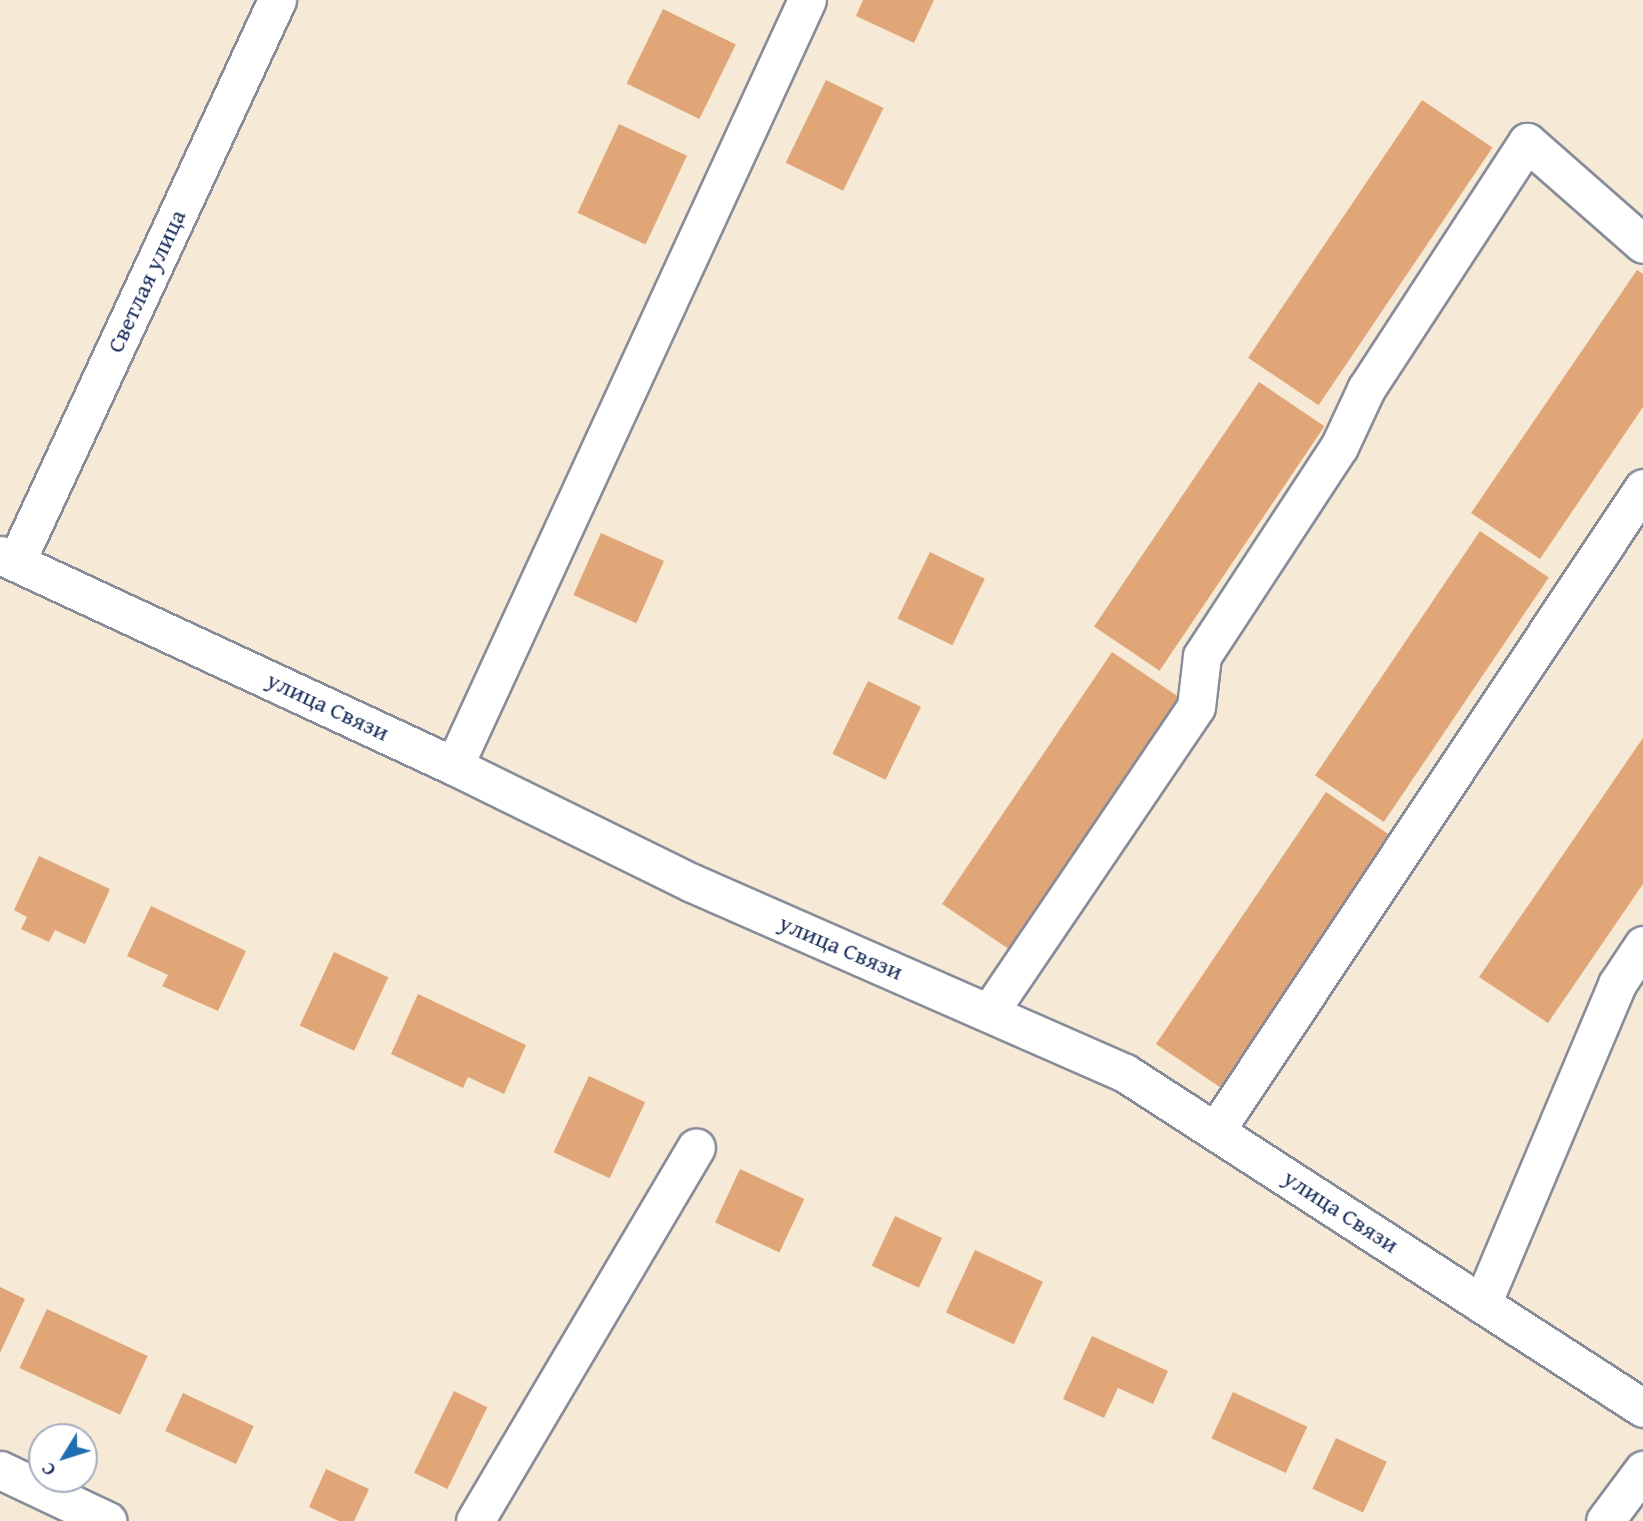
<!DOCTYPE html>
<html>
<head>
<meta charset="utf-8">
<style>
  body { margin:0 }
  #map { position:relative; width:1643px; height:1521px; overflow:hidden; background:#f6ead6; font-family:"Gentium Book Plus",serif }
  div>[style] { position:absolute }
  .building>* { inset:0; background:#e1a677; transform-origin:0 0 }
  .roads { filter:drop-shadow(2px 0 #888c9a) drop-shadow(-2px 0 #888c9a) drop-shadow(0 2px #888c9a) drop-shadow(0 -2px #888c9a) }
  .minor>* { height:37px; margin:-18.5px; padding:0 18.5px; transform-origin:18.5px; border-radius:18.5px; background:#fff }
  span { translate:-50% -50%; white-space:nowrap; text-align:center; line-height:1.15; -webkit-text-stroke:7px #fff; paint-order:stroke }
  .street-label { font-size:24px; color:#1b2f5e }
  .north { position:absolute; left:28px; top:1423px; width:70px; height:70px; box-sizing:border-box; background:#fff; border:2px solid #a4acbf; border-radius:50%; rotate:232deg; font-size:19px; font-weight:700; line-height:28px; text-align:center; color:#1b2f5e }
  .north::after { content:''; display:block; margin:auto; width:24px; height:32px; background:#1f6fb2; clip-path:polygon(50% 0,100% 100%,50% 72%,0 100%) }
</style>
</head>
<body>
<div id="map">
  <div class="building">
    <div style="clip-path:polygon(863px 0,934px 0,914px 43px,856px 16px)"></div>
    <div style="left:663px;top:9px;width:81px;height:83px;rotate:26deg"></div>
    <div style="left:826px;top:80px;width:64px;height:92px;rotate:26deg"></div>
    <div style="left:1422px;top:100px;width:85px;height:311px;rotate:34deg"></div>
    <div style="left:619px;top:124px;width:75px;height:98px;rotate:25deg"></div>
    <div style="clip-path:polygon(1637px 270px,1643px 274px,1643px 407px,1540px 559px,1471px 513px)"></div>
    <div style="left:1259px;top:382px;width:79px;height:295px;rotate:34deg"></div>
    <div style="left:1480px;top:531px;width:83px;height:295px;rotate:34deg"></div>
    <div style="left:601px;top:533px;width:69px;height:68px;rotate:24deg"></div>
    <div style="left:930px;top:552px;width:61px;height:74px;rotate:26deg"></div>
    <div style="left:1112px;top:652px;width:81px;height:304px;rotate:34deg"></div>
    <div style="left:868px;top:681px;width:59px;height:81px;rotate:26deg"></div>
    <div style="clip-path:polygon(1643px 738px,1643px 884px,1548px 1023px,1479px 977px)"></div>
    <div style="left:1326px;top:792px;width:80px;height:304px;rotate:34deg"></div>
    <div style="clip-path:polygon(39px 856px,110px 889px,85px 944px,55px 930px,49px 942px,21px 929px,27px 917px,14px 910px)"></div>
    <div style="clip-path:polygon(151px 906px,246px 951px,218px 1011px,162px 986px,168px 975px,127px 956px)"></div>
    <div style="left:334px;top:952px;width:60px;height:81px;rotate:25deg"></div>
    <div style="clip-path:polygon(418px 994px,526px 1045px,504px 1094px,468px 1077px,463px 1088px,391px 1054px)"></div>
    <div style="left:589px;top:1076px;width:62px;height:84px;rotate:25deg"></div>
    <div style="left:740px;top:1169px;width:71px;height:59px;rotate:25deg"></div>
    <div style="left:895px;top:1216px;width:52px;height:55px;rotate:25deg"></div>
    <div style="left:975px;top:1250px;width:75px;height:69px;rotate:25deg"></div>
    <div style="clip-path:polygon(0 1287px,25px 1299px,0 1353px)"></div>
    <div style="left:47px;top:1309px;width:111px;height:65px;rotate:25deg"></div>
    <div style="clip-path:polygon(1092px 1336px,1168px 1371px,1153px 1404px,1118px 1388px,1104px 1418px,1063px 1399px)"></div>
    <div style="left:454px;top:1391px;width:37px;height:91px;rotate:26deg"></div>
    <div style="left:1233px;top:1392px;width:82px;height:51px;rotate:25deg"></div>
    <div style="left:183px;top:1393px;width:78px;height:42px;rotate:25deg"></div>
    <div style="left:1336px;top:1438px;width:56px;height:56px;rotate:25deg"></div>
    <div style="clip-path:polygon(326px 1469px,369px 1489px,354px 1521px,339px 1521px,309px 1507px)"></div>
  </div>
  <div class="roads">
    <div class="minor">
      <div style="left:0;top:555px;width:501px;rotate:24.93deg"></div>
      <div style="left:454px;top:766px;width:265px;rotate:26.2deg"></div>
      <div style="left:692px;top:883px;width:473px;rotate:23.7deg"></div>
      <div style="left:1125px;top:1073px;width:617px;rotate:32.89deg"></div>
      <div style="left:16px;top:562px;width:620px;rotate:-65.09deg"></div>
      <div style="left:454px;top:766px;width:843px;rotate:-65.26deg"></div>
      <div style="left:990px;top:1011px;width:367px;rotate:-55.9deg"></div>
      <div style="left:1196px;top:707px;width:51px;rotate:-83.3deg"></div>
      <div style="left:1202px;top:656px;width:250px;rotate:-56.8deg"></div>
      <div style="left:1339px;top:447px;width:64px;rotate:-65deg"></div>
      <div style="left:1366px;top:389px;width:295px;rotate:-56.9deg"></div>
      <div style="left:1527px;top:142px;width:154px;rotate:41.3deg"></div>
      <div style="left:1216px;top:1130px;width:771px;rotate:-56.37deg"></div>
      <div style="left:1482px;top:1304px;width:347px;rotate:-67.1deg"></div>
      <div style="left:1617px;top:984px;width:47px;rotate:-56.3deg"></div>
      <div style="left:0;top:1470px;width:119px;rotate:25.3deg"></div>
      <div style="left:475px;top:1521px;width:434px;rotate:-59.4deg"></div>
      <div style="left:1605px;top:1521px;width:64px;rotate:-53.3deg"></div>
    </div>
  </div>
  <div class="street-label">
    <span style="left:146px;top:281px;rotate:-65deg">Светлая улица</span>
    <span style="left:328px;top:706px;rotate:25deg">улица Связи</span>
    <span style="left:841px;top:947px;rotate:23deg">улица Связи</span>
    <span style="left:1341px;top:1211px;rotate:33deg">улица Связи</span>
  </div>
  <div class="north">С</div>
</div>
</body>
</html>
